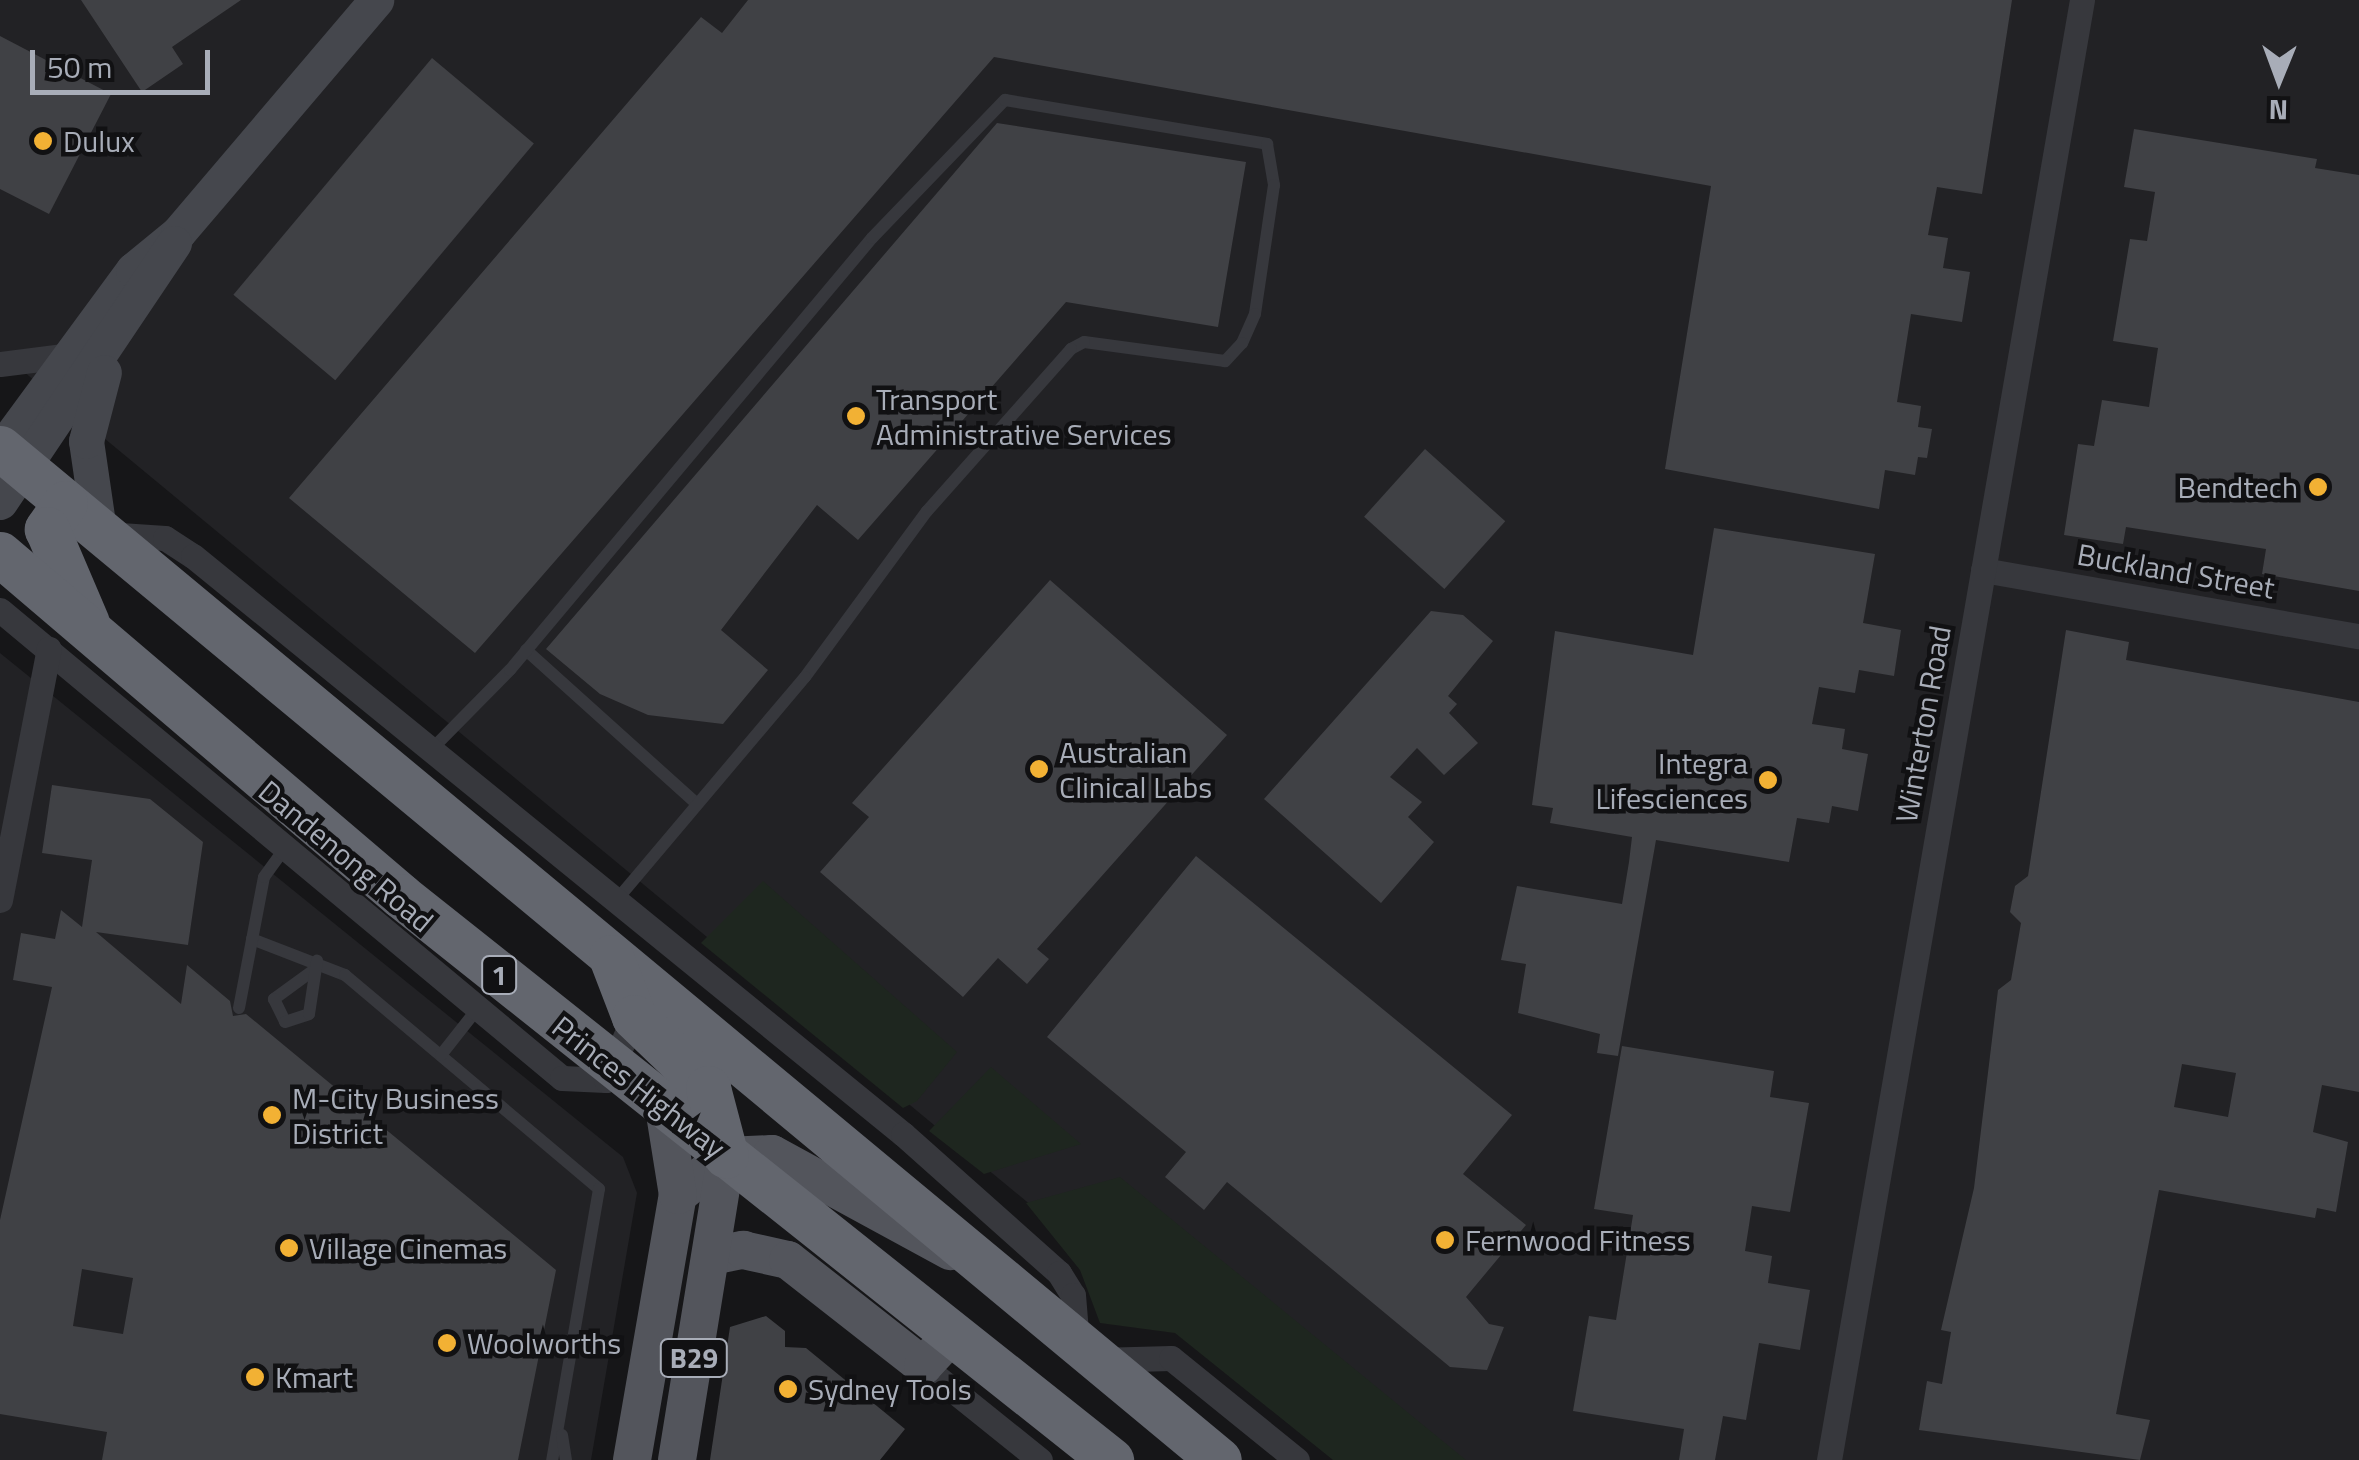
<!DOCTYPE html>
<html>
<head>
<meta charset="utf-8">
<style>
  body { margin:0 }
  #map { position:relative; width:2359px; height:1460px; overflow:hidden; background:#161618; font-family:"Titillium Web",sans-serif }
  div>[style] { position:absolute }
  .built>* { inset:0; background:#222225 }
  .green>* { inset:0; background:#1e261f }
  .building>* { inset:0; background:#404145; transform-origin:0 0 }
  .lane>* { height:12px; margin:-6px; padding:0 6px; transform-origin:6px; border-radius:6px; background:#37383d }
  .street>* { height:25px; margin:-12.5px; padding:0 12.5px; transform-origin:12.5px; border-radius:12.5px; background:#37383d }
  .secondary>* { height:35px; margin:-17.5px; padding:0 17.5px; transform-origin:17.5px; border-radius:17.5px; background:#45474d }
  .primary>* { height:38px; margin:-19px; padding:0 19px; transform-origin:19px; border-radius:19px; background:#53555c }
  .highway>* { height:45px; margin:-22.5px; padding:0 22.5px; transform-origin:22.5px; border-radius:22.5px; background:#63666e }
  .dots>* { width:28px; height:28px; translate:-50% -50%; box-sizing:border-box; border:5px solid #111113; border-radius:50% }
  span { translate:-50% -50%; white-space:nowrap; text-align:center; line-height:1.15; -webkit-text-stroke:9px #111113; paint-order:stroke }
  .shield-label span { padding:2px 8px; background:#111113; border:2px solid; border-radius:8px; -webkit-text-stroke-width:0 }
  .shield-label { font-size:28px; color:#a8adb8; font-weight:700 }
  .poi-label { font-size:30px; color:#a8adb8 }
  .left { translate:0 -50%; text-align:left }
  .right { translate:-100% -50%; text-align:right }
  .street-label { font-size:30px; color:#a8adb8 }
  .north { position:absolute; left:2229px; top:30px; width:100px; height:100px; -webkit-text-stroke:8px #111113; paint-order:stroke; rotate:181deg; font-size:28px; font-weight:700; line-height:40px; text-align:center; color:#a8adb8 }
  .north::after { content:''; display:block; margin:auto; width:35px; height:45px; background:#a8adb8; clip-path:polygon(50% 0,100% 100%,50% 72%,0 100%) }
  .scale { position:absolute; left:30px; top:50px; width:180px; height:45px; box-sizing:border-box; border:5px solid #a8adb8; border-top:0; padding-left:12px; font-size:30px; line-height:35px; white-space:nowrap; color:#a8adb8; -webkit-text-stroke:8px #111113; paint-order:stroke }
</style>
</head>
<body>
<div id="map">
  <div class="built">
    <div style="clip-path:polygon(0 0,2359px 0,2359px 1460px,1339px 1460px,0 352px)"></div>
    <div style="clip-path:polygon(0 653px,623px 1157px,637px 1193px,591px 1460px,0 1460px)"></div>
  </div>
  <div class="green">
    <div style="clip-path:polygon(763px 881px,957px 1052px,917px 1101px,903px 1108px,701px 943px)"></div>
    <div style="clip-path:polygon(991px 1067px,1006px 1080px,1081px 1144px,984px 1174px,929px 1131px)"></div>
    <div style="clip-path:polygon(1120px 1177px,1450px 1447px,1466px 1460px,1333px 1460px,1175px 1333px,1100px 1323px,1080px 1270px,1026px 1203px)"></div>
  </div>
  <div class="building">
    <div style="clip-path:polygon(81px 0,241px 0,172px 47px,183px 64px,142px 92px)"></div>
    <div style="clip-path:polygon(748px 0,2012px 0,1982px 194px,1937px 187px,1928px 235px,1948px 238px,1943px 268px,1970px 272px,1962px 322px,1911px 314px,1897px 402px,1921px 406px,1918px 427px,1932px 429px,1927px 458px,1918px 457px,1915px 475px,1885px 470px,1879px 509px,1665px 469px,1711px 186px,994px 57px,475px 653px,289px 498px,701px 17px,722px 33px)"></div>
    <div style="clip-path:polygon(0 36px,111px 94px,49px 214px,0 189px)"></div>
    <div style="left:432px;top:58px;width:133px;height:309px;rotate:40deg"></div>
    <div style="clip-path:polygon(997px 123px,1246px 162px,1218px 327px,1066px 302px,858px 540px,817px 505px,721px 630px,768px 670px,723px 724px,648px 715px,600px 694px,546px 649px)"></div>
    <div style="clip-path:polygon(2134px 129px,2317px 159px,2315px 168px,2359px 175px,2359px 591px,2262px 574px,2266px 549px,2126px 527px,2123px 544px,2064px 535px,2078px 444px,2094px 446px,2102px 400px,2149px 407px,2158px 348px,2113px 341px,2130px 239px,2147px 241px,2155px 192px,2124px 187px)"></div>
    <div style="left:1425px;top:449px;width:108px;height:91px;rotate:42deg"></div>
    <div style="clip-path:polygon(1714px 528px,1875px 554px,1863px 623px,1901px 630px,1894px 676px,1859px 670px,1855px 693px,1819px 687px,1812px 724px,1845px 729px,1842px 749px,1868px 754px,1858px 811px,1832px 806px,1829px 823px,1797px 818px,1789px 862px,1656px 840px,1618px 1056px,1597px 1053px,1600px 1034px,1518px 1013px,1526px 964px,1501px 960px,1517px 886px,1622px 904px,1629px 862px,1632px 837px,1550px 823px,1553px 808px,1532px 805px,1555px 631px,1693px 655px)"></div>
    <div style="clip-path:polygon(1050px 580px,1227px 735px,1037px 949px,1049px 959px,1027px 984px,998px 958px,963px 997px,820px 872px,869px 817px,852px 803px)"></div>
    <div style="clip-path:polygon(1431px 611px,1463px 615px,1493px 641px,1448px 696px,1457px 704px,1449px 713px,1478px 743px,1444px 775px,1417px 748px,1390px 777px,1422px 802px,1408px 817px,1434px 842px,1381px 903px,1264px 799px)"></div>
    <div style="clip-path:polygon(evenodd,2066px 630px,2129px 642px,2126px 660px,2359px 702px,2359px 1092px,2322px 1085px,2313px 1132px,2348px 1142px,2336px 1212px,2317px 1208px,2315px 1218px,2159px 1190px,2116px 1414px,2150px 1420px,2140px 1460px,1919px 1430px,1927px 1381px,1942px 1384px,1951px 1332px,1941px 1330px,1974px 1188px,1998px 990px,2011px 980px,2021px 923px,2010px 912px,2015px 886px,2028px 876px,2066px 630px,2182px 1064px,2236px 1073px,2228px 1117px,2174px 1107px,2182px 1064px)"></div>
    <div style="clip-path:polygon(evenodd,52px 785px,150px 799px,203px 842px,188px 945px,96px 932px,181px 1004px,187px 965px,230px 1001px,233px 1016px,246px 1014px,556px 1270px,518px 1460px,102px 1460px,107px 1432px,0 1414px,0 1220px,52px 987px,13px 980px,21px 933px,55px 939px,61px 910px,82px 927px,92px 860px,42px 853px,52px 785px,82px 1269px,133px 1278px,123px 1334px,73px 1326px,82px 1269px)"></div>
    <div style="clip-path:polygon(1196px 856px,1512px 1115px,1463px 1174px,1526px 1225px,1466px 1297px,1489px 1324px,1504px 1327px,1487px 1370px,1450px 1367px,1227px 1182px,1204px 1210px,1165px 1177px,1186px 1152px,1047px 1037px)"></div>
    <div style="clip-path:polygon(1622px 1046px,1774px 1071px,1770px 1097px,1809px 1103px,1790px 1212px,1752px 1206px,1745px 1251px,1772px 1256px,1768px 1283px,1810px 1290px,1800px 1350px,1759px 1343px,1746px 1420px,1723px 1416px,1715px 1460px,1679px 1460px,1684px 1429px,1573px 1411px,1589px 1316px,1616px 1320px,1633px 1215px,1594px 1209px)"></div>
    <div style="clip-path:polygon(766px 1316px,785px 1331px,785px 1347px,806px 1348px,905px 1429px,880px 1460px,710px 1460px,730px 1327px)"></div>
  </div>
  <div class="lane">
    <div style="left:526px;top:650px;width:229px;rotate:42deg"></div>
    <div style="left:430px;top:751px;width:114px;rotate:-45.4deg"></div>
    <div style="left:510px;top:670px;width:564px;rotate:-50.04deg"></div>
    <div style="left:872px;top:238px;width:192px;rotate:-46.1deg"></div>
    <div style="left:1005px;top:100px;width:266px;rotate:9.5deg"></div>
    <div style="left:1267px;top:144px;width:42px;rotate:80.3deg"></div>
    <div style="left:1274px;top:185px;width:130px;rotate:98.4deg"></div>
    <div style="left:1255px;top:314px;width:32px;rotate:114deg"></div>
    <div style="left:1242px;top:343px;width:25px;rotate:133deg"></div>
    <div style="left:1225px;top:361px;width:142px;rotate:-172.3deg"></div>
    <div style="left:1084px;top:342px;width:15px;rotate:152deg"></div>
    <div style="left:1071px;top:349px;width:217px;rotate:131.6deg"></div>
    <div style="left:927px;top:511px;width:206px;rotate:126.3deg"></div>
    <div style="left:805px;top:677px;width:293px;rotate:130.2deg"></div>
    <div style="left:252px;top:939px;width:100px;rotate:21.2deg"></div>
    <div style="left:345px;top:975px;width:332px;rotate:40.1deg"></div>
    <div style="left:599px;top:1189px;width:275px;rotate:99.8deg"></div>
    <div style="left:311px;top:972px;width:46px;rotate:143.9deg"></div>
    <div style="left:274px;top:999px;width:25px;rotate:64deg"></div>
    <div style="left:285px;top:1022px;width:25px;rotate:-18deg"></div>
    <div style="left:309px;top:1014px;width:54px;rotate:-81.4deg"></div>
    <div style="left:239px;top:1008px;width:133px;rotate:-79.2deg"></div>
    <div style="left:264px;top:877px;width:37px;rotate:-54deg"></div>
    <div style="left:441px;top:1055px;width:60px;rotate:-51.8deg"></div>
    <div style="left:562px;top:1435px;width:25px;rotate:81deg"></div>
  </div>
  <div class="street">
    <div style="left:0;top:364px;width:64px;rotate:-7.2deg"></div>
    <div style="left:105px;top:534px;width:60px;rotate:3.8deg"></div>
    <div style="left:165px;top:538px;width:33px;rotate:33deg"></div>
    <div style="left:193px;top:556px;width:916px;rotate:39.15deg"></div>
    <div style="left:903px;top:1134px;width:209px;rotate:41.7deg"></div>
    <div style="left:1059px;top:1273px;width:26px;rotate:58deg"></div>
    <div style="left:1073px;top:1295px;width:49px;rotate:85.3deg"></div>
    <div style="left:1983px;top:570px;width:382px;rotate:10deg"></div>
    <div style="left:0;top:610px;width:731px;rotate:39.79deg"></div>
    <div style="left:562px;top:1078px;width:44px;rotate:2.6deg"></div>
    <div style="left:606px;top:1080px;width:69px;rotate:-66deg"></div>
    <div style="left:0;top:900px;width:256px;rotate:-79deg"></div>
    <div style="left:1097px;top:1360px;width:74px;rotate:-1.5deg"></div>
    <div style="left:1171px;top:1358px;width:162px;rotate:39deg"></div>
    <div style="left:923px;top:1366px;width:150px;rotate:38.8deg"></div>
    <div style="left:1829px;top:1460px;width:1482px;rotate:-80.17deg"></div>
  </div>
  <div class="secondary">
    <div style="left:0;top:451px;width:225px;rotate:-53.7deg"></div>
    <div style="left:133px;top:270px;width:58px;rotate:-39.4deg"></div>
    <div style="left:178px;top:233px;width:306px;rotate:-49.6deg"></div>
    <div style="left:0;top:502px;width:312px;rotate:-56.1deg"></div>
    <div style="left:99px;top:530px;width:90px;rotate:-98.3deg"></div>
    <div style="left:86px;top:441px;width:71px;rotate:-75.4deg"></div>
  </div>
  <div class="primary">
    <div style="left:678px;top:1195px;width:62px;rotate:-39.1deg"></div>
    <div style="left:726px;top:1156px;width:46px;rotate:-2.5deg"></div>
    <div style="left:772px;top:1154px;width:203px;rotate:28.6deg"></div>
    <div style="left:711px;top:1256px;width:33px;rotate:-11deg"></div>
    <div style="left:743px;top:1250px;width:46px;rotate:12.5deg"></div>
    <div style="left:788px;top:1260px;width:172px;rotate:38.1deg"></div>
    <div style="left:923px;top:1366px;width:41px;rotate:-47deg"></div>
    <div style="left:632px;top:1460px;width:269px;rotate:-80.2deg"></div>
    <div style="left:678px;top:1195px;width:88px;rotate:-99.1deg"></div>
    <div style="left:677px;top:1460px;width:308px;rotate:-80.8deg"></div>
  </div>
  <div class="highway">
    <div style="left:0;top:448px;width:1584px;rotate:39.7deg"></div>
    <div style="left:65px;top:503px;width:32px;rotate:125deg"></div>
    <div style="left:47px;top:529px;width:102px;rotate:66.9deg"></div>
    <div style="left:0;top:554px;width:527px;rotate:40.46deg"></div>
    <div style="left:401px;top:896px;width:907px;rotate:38.46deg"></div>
    <div style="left:611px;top:957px;width:64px;rotate:69deg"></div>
    <div style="left:634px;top:1017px;width:103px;rotate:43.8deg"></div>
    <div style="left:708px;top:1088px;width:70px;rotate:75.2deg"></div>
  </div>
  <div class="dots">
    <div style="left:43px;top:141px;background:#f2b134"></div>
    <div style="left:856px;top:416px;background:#f2b134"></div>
    <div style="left:2318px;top:487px;background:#f2b134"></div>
    <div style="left:1039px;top:769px;background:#f2b134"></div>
    <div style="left:1768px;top:780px;background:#f2b134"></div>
    <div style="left:272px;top:1115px;background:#f2b134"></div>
    <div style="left:1445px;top:1240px;background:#f2b134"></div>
    <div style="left:289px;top:1248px;background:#f2b134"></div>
    <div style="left:447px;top:1343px;background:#f2b134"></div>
    <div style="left:255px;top:1377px;background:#f2b134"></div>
    <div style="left:788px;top:1389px;background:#f2b134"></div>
  </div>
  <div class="shield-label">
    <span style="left:499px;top:975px">1</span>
    <span style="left:694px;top:1358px">B29</span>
  </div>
  <div class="poi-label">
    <span class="left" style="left:63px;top:141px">Dulux</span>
    <span class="left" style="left:876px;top:416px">Transport<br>Administrative Services</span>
    <span class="right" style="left:2298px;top:487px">Bendtech</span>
    <span class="left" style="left:1059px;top:769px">Australian<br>Clinical Labs</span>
    <span class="right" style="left:1748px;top:780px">Integra<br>Lifesciences</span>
    <span class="left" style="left:292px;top:1115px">M-City Business<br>District</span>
    <span class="left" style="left:1465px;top:1240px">Fernwood Fitness</span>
    <span class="left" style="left:309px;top:1248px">Village Cinemas</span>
    <span class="left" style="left:467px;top:1343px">Woolworths</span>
    <span class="left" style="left:275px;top:1377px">Kmart</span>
    <span class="left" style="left:808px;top:1389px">Sydney Tools</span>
  </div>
  <div class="street-label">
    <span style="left:2176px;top:571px;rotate:10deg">Buckland Street</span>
    <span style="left:1923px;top:724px;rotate:-80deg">Winterton Road</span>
    <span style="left:346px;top:856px;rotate:40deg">Dandenong Road</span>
    <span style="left:639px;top:1087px;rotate:38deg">Princes Highway</span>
  </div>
  <div class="north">N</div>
  <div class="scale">50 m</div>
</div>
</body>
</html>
